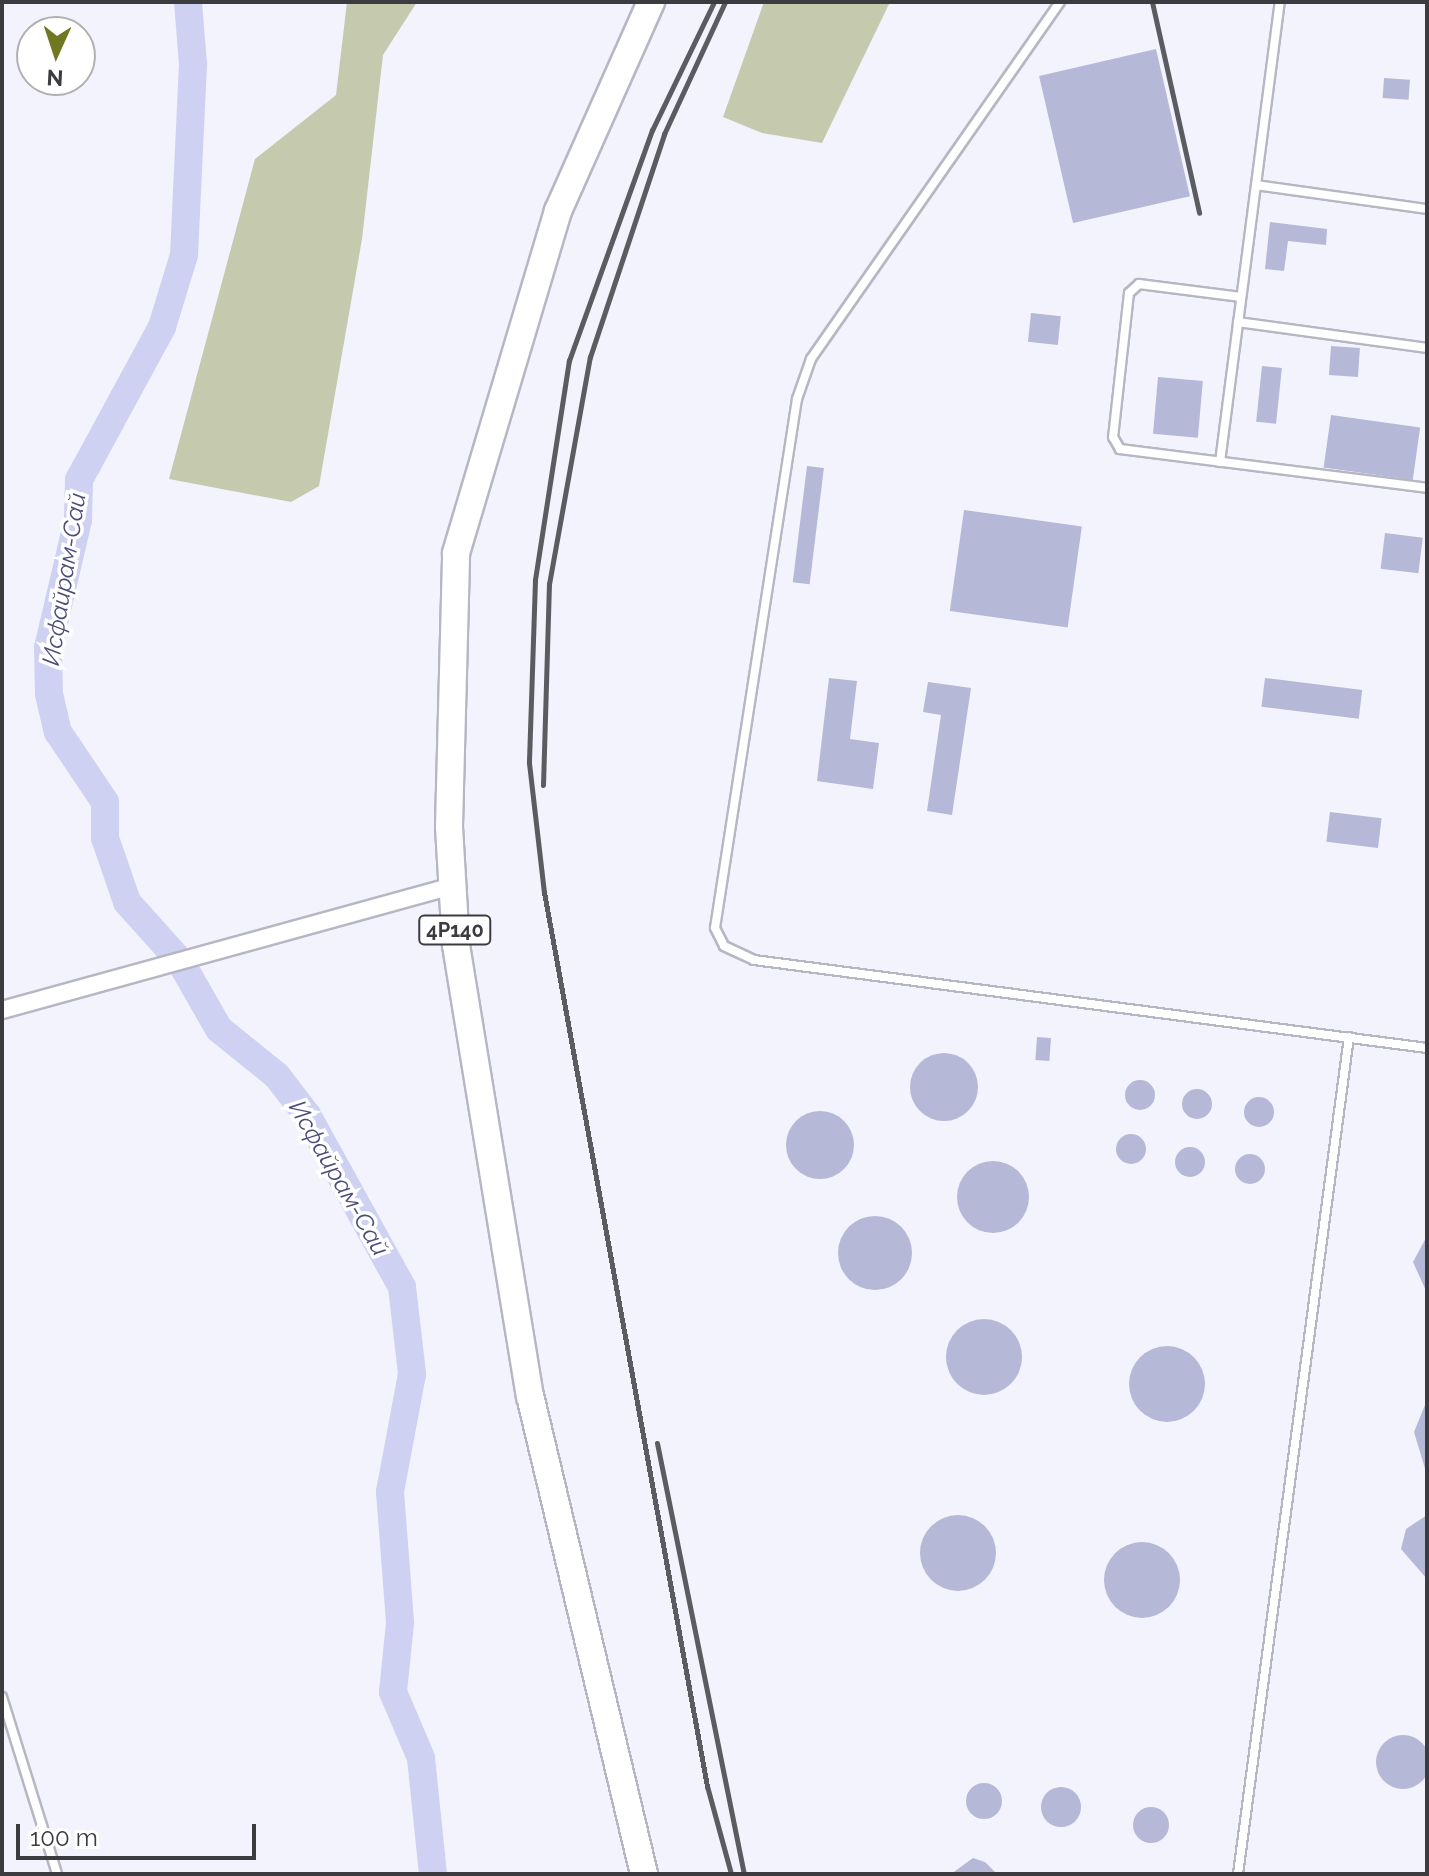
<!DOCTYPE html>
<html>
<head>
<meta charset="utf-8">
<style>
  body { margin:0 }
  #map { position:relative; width:1429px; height:1876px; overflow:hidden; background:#f2f3fd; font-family:Raleway,sans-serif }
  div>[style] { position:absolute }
  .green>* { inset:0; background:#c5caae }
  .river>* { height:28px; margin:-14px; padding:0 14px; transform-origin:14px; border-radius:14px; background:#cfd1f2 }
  .building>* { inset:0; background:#b6b8d7; transform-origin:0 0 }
  .round { border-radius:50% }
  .roads { filter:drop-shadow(2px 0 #b6b7c3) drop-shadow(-2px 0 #b6b7c3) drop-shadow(0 2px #b6b7c3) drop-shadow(0 -2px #b6b7c3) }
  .lane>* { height:8px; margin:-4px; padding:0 4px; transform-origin:4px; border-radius:4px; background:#fff }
  .street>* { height:16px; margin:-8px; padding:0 8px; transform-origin:8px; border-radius:8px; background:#fff }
  .primary>* { height:26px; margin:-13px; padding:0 13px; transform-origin:13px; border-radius:13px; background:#fff }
  .rail>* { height:5px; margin:-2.5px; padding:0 2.5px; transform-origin:2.5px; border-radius:2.5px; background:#5b5c61 }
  span { translate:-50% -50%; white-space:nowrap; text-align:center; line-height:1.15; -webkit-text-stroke:7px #fff; paint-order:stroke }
  .shield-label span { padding:2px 6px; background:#fff; border:2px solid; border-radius:6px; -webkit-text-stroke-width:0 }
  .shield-label { font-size:20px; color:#3b3b40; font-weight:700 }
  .water-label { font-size:24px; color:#4c4c7a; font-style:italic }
  .frame { position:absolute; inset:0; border:4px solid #3b3b40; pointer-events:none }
  .north { position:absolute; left:16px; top:16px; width:80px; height:80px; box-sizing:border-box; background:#fff; border:2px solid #b1b1b3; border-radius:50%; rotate:183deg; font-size:22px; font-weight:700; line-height:32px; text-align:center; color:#3b3b40 }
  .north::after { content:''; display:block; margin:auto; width:28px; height:36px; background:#707822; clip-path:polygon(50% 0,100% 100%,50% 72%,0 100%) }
  .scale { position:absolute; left:16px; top:1824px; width:240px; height:36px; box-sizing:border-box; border:4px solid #3b3b40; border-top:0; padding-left:10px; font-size:24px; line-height:28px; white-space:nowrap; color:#3b3b40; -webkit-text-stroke:6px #fff; paint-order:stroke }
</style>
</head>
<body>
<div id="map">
  <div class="green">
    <div style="clip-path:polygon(347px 2px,417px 2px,383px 55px,362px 239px,319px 486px,291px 502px,169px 479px,255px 159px,336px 95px)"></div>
    <div style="clip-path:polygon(764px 2px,890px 2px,822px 143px,762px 133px,723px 117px)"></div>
  </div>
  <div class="river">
    <div style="left:188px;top:2px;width:62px;rotate:85.4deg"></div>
    <div style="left:193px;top:64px;width:191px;rotate:92.7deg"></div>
    <div style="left:184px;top:255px;width:75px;rotate:107deg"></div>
    <div style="left:162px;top:327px;width:174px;rotate:118.5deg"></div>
    <div style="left:79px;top:480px;width:40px;rotate:91.4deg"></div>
    <div style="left:78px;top:520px;width:131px;rotate:103.2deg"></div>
    <div style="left:48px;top:648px;width:46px;rotate:88.8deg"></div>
    <div style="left:49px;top:694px;width:39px;rotate:77deg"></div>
    <div style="left:58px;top:732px;width:84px;rotate:56.1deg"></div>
    <div style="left:105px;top:802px;width:36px;rotate:90deg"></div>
    <div style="left:105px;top:838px;width:68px;rotate:71deg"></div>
    <div style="left:127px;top:902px;width:79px;rotate:48.1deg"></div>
    <div style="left:180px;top:961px;width:78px;rotate:60.2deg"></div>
    <div style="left:219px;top:1029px;width:75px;rotate:39deg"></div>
    <div style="left:277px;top:1076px;width:49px;rotate:52.4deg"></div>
    <div style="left:307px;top:1115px;width:196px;rotate:61.1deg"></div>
    <div style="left:402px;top:1287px;width:88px;rotate:83.4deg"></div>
    <div style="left:412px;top:1374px;width:120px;rotate:100.6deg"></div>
    <div style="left:390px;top:1492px;width:131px;rotate:85.6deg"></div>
    <div style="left:400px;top:1623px;width:69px;rotate:95.8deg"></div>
    <div style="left:393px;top:1692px;width:72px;rotate:67deg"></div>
    <div style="left:421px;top:1758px;width:117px;rotate:84.1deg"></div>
  </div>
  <div class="building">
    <div style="left:1156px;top:49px;width:151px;height:120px;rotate:77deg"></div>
    <div style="left:1384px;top:78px;width:26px;height:20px;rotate:4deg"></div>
    <div style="clip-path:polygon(1270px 222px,1327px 229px,1326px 245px,1288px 241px,1284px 271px,1265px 269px)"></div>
    <div style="left:1031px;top:313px;width:30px;height:29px;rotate:6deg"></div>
    <div style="left:1331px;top:346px;width:29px;height:29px;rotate:4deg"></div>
    <div style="left:1262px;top:366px;width:20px;height:56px;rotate:6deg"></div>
    <div style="left:1158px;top:377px;width:45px;height:57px;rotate:5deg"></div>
    <div style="left:1331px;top:415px;width:90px;height:53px;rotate:8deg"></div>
    <div style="left:807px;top:466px;width:17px;height:117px;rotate:7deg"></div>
    <div style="left:964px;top:510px;width:119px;height:102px;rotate:8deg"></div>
    <div style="left:1385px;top:533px;width:38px;height:36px;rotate:7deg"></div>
    <div style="clip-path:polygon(829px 678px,857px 681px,850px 739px,879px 743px,873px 789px,817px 781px)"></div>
    <div style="left:1265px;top:678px;width:98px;height:29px;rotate:7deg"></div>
    <div style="clip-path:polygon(928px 682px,971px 688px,952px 815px,927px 811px,941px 715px,923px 712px)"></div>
    <div style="left:1330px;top:812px;width:52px;height:30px;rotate:7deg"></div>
    <div style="left:1037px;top:1037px;width:14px;height:23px;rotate:4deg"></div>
    <div class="round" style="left:910px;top:1053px;width:68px;height:68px"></div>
    <div class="round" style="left:1125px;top:1080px;width:30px;height:30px"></div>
    <div class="round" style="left:1182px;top:1089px;width:30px;height:30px"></div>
    <div class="round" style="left:1244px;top:1097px;width:30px;height:30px"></div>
    <div class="round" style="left:786px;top:1111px;width:68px;height:68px"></div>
    <div class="round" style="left:1116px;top:1134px;width:30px;height:30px"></div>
    <div class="round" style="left:1175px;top:1147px;width:30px;height:30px"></div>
    <div class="round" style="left:1235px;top:1154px;width:30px;height:30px"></div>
    <div class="round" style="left:957px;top:1161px;width:72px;height:72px"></div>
    <div class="round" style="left:838px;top:1216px;width:74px;height:74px"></div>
    <div style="clip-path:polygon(1427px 1236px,1427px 1293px,1413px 1262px)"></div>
    <div class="round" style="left:946px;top:1319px;width:76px;height:76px"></div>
    <div class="round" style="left:1129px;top:1346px;width:76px;height:76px"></div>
    <div style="clip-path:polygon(1427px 1400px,1427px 1472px,1426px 1472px,1414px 1432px)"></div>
    <div class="round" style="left:920px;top:1515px;width:76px;height:76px"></div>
    <div style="clip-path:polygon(1427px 1515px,1427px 1579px,1401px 1549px,1406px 1529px)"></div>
    <div class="round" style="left:1104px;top:1542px;width:76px;height:76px"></div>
    <div class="round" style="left:1376px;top:1735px;width:54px;height:54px"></div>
    <div class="round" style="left:966px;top:1783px;width:36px;height:36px"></div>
    <div class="round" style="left:1041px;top:1787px;width:40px;height:40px"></div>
    <div class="round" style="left:1133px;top:1807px;width:36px;height:36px"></div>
    <div style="clip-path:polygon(973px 1858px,985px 1862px,997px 1874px,951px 1874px)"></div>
  </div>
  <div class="roads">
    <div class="lane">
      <div style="left:1060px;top:2px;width:435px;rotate:124.9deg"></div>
      <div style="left:811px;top:359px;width:42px;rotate:109.3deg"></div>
      <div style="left:797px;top:399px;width:535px;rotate:98.81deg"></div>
      <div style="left:715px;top:928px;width:20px;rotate:63deg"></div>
      <div style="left:724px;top:946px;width:33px;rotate:25deg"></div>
      <div style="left:754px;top:960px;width:679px;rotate:7.45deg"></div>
      <div style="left:1256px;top:185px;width:173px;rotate:8deg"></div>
      <div style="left:1241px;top:297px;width:103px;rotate:-172.7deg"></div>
      <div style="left:1139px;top:284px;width:13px;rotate:138deg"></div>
      <div style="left:1129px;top:293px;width:145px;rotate:96.3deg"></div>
      <div style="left:1113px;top:437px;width:14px;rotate:60deg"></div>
      <div style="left:1120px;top:449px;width:309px;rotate:7.2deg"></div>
      <div style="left:1238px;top:322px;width:191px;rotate:7.8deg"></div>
      <div style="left:1220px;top:462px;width:464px;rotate:-82.6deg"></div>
      <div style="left:2px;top:1697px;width:185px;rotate:72.7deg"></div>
      <div style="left:1238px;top:1874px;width:844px;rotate:-82.45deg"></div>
    </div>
    <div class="street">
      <div style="left:2px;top:1010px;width:467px;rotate:-15.4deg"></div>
    </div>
    <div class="primary">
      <div style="left:644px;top:1874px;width:490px;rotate:-103.4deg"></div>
      <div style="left:530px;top:1397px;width:458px;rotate:-99.3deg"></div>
      <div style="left:456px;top:945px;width:119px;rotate:-93.4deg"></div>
      <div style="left:449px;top:826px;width:273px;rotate:-88.5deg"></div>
      <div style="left:456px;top:553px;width:357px;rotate:-73.4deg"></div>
      <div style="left:558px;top:211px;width:229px;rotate:-66deg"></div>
    </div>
  </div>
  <div class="rail">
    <div style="left:714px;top:2px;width:142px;rotate:115.8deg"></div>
    <div style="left:652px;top:130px;width:245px;rotate:109.8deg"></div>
    <div style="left:569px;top:360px;width:223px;rotate:98.8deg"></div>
    <div style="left:535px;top:580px;width:183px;rotate:91.9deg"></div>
    <div style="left:529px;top:763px;width:130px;rotate:83.4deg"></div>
    <div style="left:544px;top:892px;width:909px;rotate:79.67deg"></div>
    <div style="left:707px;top:1786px;width:91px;rotate:74.7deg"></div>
    <div style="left:1152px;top:2px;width:216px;rotate:77.4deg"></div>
    <div style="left:543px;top:785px;width:201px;rotate:-88.3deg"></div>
    <div style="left:549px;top:584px;width:231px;rotate:-79.8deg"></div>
    <div style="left:590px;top:357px;width:235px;rotate:-71.6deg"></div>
    <div style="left:664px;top:134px;width:145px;rotate:-65.2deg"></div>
    <div style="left:657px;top:1443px;width:440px;rotate:78.6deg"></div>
  </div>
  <div class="shield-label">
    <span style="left:455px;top:930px">4P140</span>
  </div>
  <div class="water-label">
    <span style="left:64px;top:579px;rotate:-81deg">Исфайрам-Сай</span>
    <span style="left:339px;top:1178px;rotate:60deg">Исфайрам-Сай</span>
  </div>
  <div class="frame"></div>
  <div class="north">N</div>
  <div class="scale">100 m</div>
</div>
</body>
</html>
